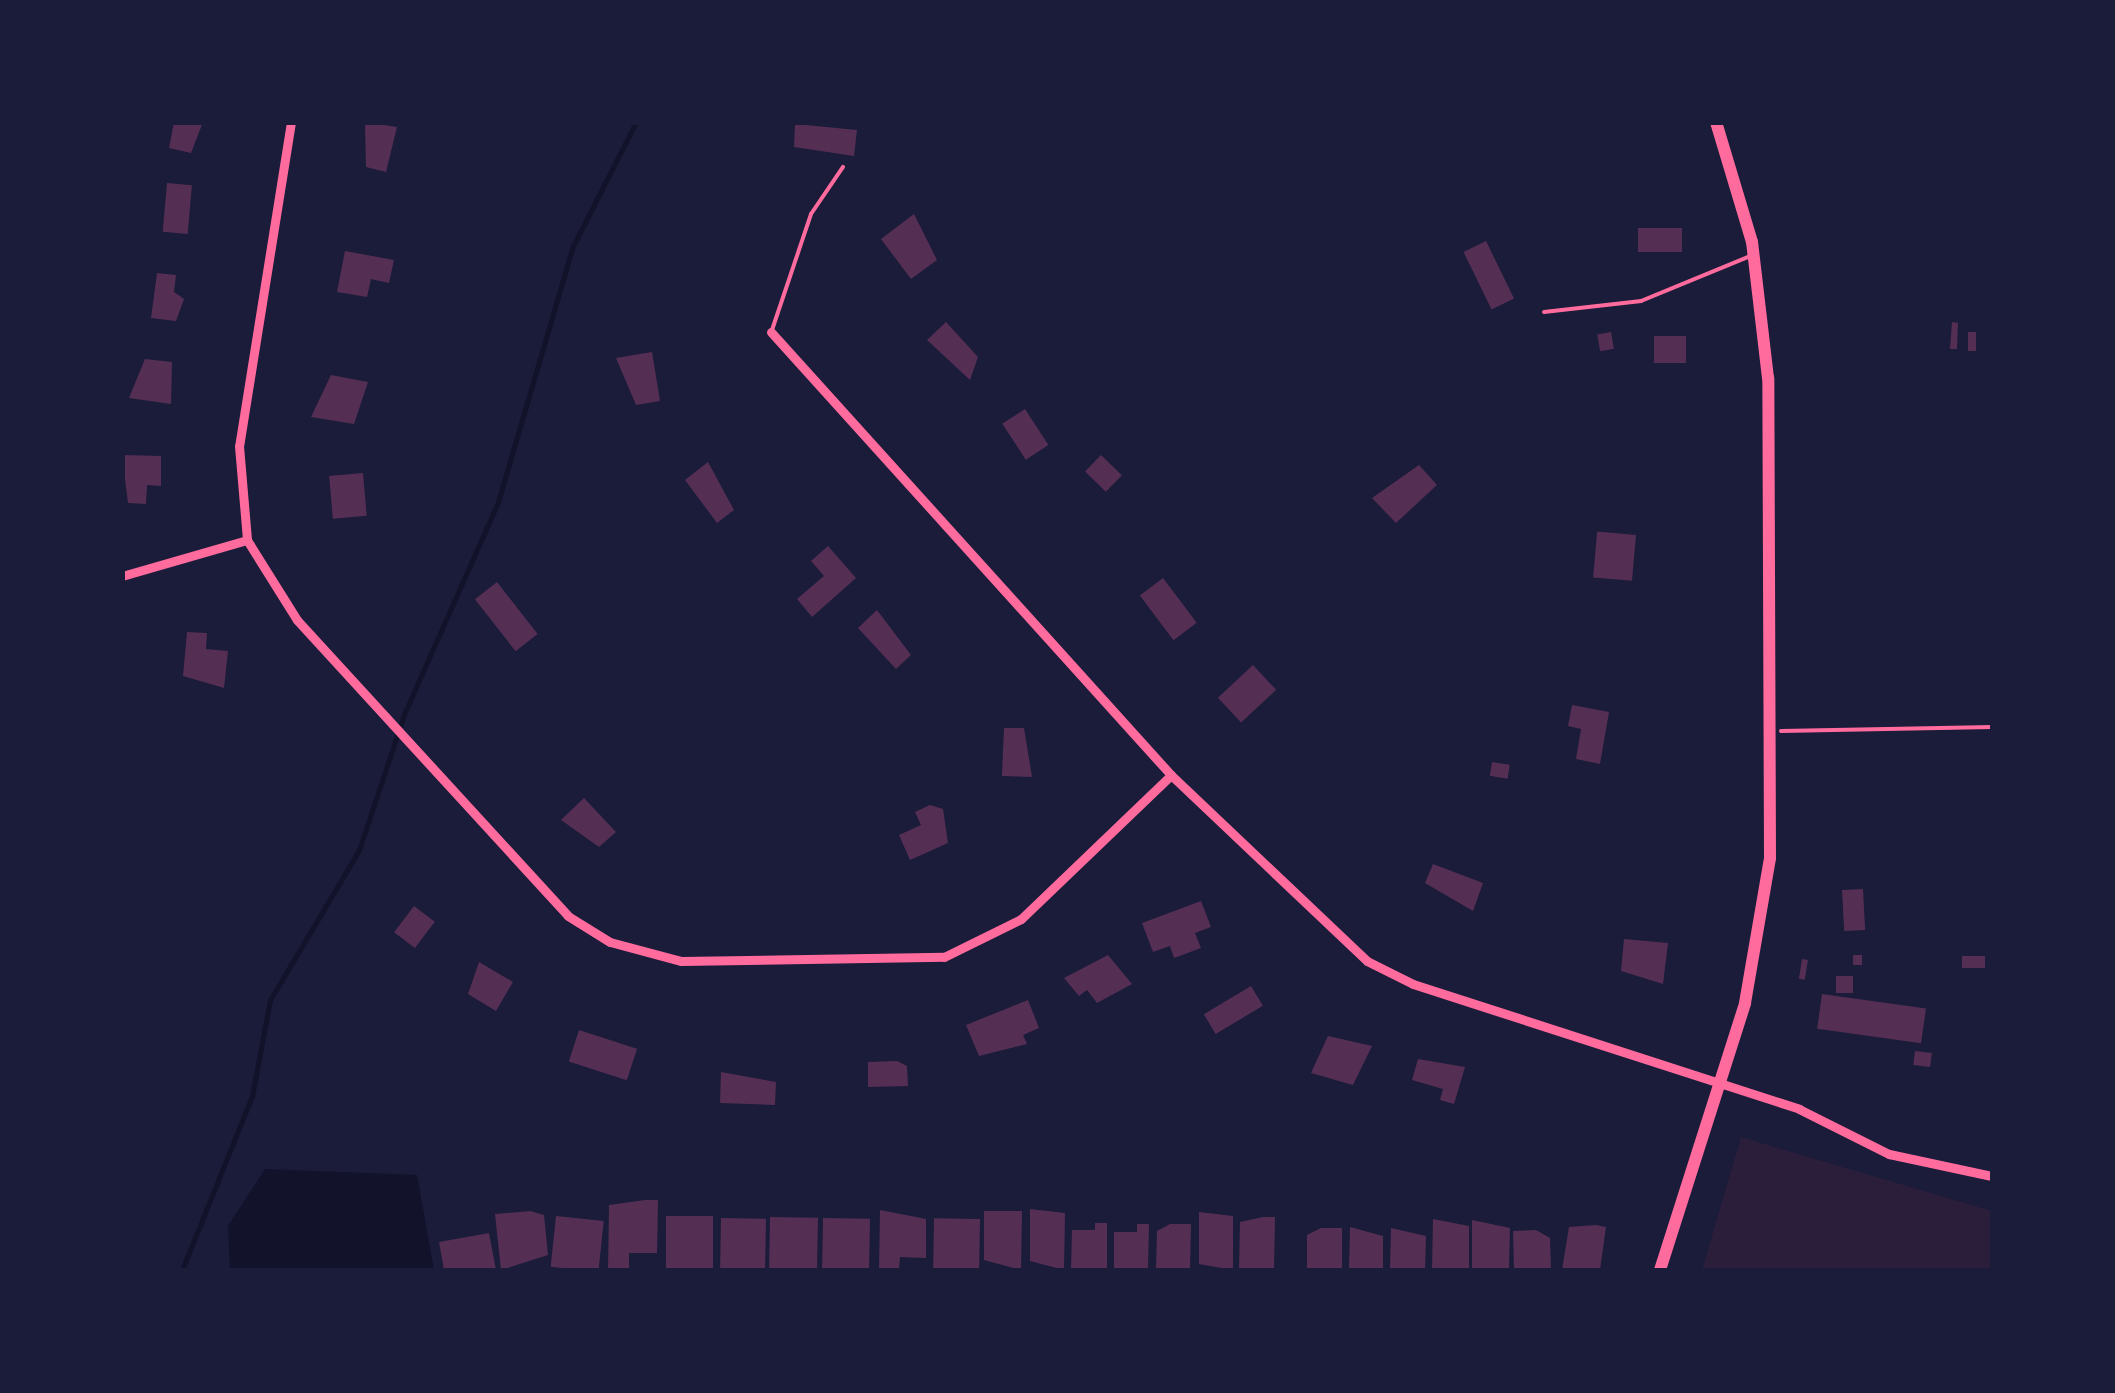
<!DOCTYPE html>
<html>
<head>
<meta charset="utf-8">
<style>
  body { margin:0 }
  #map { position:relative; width:2115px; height:1393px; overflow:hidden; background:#1b1b3a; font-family:Bitter,serif }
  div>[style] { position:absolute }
  .green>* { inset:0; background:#2a1e3b }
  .water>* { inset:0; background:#12122b }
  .stream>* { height:5px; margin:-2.5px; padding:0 2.5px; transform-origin:2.5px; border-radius:2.5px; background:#12122b }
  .building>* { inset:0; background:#542f53; transform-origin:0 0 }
  .path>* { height:4px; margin:-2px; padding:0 2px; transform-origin:2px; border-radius:2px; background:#ff6b9d }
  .service>* { height:4px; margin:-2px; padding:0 2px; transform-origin:2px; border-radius:2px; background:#ff6b9d }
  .minor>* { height:9px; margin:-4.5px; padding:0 4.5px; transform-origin:4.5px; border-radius:4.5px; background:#ff6b9d }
  .secondary>* { height:12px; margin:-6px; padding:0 6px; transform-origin:6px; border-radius:6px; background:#ff6b9d }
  span { translate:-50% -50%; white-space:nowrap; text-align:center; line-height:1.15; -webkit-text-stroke:10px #1b1b3a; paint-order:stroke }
  .frame { position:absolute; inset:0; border:125px solid #1b1b3a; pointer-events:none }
</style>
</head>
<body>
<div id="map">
  <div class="green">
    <div style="clip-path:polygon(1741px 1137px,1992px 1211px,1992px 1270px,1702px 1270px)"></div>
  </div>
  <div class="water">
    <div style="clip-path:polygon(265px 1169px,417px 1175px,434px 1270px,230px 1270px,228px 1226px)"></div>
  </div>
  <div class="stream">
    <div style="left:182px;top:1270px;width:188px;rotate:-68.1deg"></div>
    <div style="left:252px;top:1096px;width:98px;rotate:-79.4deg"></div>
    <div style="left:270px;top:1000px;width:174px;rotate:-59.3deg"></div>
    <div style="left:359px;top:850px;width:145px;rotate:-71.6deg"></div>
    <div style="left:405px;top:712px;width:230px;rotate:-66.1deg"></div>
    <div style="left:498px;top:502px;width:267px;rotate:-73.7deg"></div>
    <div style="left:573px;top:246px;width:139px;rotate:-63.1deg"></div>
  </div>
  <div class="building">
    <div style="clip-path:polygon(174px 122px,203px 122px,191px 153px,169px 148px)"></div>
    <div style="clip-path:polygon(365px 122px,397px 127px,386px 172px,366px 167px)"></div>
    <div style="clip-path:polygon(795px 124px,857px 130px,854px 156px,794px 147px)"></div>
    <div style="left:167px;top:183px;width:25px;height:49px;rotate:5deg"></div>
    <div style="clip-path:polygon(914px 214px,937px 260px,911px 279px,881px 239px)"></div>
    <div style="left:1682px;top:228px;width:24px;height:44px;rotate:90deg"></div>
    <div style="left:1486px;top:241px;width:64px;height:25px;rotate:64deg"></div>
    <div style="clip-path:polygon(345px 251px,394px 260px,389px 283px,371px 279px,367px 297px,337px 292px)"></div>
    <div style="clip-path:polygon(157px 273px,176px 275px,174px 292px,184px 299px,176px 321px,151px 318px)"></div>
    <div style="clip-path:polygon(946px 322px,978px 357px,970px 380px,927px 340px)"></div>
    <div style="clip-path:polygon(1952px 322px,1958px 323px,1957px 349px,1950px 349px)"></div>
    <div style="left:1611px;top:332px;width:17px;height:14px;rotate:80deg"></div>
    <div style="left:1968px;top:332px;width:8px;height:19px"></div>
    <div style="left:1654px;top:336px;width:32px;height:27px"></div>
    <div style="clip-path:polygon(652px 352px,660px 401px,636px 405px,616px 358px)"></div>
    <div style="clip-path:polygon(145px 359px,172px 362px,171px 404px,129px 398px)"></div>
    <div style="clip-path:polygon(331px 375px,368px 382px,354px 424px,311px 417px)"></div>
    <div style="left:1025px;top:409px;width:43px;height:27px;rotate:57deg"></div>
    <div style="clip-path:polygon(122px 455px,161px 456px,161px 486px,147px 485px,146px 504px,128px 503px)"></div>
    <div style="left:1101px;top:455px;width:29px;height:23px;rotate:44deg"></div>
    <div style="clip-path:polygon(708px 462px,734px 510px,717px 523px,685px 480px)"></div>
    <div style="clip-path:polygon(1419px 465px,1437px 485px,1396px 523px,1372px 498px)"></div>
    <div style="left:363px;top:473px;width:43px;height:34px;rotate:85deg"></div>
    <div style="left:1636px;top:535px;width:46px;height:39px;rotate:95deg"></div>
    <div style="clip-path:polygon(828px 546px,856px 578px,812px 617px,797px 599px,824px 576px,811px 561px)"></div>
    <div style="left:1163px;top:578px;width:56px;height:29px;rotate:53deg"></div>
    <div style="left:497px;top:582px;width:66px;height:28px;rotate:52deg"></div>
    <div style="clip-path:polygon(877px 610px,911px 655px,896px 669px,858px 628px)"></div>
    <div style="clip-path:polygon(187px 632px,207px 633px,206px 649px,228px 651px,224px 688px,183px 676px)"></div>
    <div style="left:1253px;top:665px;width:34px;height:48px;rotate:47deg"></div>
    <div style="clip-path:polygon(1572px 705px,1609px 712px,1600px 764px,1576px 759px,1581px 729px,1568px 726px)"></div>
    <div style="clip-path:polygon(1004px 728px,1024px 728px,1032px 777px,1002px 776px)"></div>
    <div style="left:1492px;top:762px;width:18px;height:14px;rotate:9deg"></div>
    <div style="clip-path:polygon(584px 798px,616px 832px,599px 847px,561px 820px)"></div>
    <div style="clip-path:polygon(930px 805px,943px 809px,948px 843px,910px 860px,899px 835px,921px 825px,915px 812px)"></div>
    <div style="clip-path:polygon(1433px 864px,1483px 883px,1473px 911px,1425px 883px)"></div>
    <div style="left:1863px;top:889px;width:41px;height:21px;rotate:87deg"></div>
    <div style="clip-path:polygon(1201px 901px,1211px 927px,1195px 933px,1201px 948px,1174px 958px,1170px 946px,1153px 952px,1142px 923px)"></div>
    <div style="left:414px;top:906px;width:26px;height:33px;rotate:37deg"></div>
    <div style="clip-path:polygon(1624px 939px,1668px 943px,1663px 984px,1621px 971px)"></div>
    <div style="clip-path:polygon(1108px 955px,1132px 984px,1097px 1003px,1087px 990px,1079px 996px,1064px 978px)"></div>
    <div style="left:1853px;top:955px;width:9px;height:10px"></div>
    <div style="left:1985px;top:956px;width:12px;height:23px;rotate:90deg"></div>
    <div style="left:1802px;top:959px;width:6px;height:20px;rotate:9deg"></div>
    <div style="clip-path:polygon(479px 962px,513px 982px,496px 1011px,468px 994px)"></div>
    <div style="left:1836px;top:976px;width:17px;height:17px"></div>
    <div style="left:1251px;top:986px;width:23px;height:55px;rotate:59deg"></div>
    <div style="left:1822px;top:994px;width:105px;height:35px;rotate:8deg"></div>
    <div style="clip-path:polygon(1028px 1000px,1039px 1028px,1023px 1035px,1027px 1044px,979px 1056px,966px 1025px)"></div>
    <div style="left:579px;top:1030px;width:61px;height:33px;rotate:18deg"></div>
    <div style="clip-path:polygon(1328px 1036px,1372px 1046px,1353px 1085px,1311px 1073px)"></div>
    <div style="left:1915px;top:1051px;width:17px;height:14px;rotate:7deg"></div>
    <div style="clip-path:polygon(1418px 1059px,1465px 1067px,1454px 1104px,1440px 1100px,1443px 1089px,1412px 1080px)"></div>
    <div style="clip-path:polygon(897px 1061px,907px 1066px,908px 1086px,868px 1087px,868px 1062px)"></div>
    <div style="clip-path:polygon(721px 1072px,776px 1082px,775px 1105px,720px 1103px)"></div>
    <div style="clip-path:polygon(645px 1200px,658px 1200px,657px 1253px,629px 1253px,629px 1270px,608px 1270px,609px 1205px)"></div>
    <div style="clip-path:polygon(1030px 1209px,1065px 1213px,1064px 1270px,1030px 1261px)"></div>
    <div style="clip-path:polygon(880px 1210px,926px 1219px,926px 1258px,900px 1257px,899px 1270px,879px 1270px)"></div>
    <div style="clip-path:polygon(530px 1211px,544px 1215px,548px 1255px,501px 1270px,495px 1214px)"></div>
    <div style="clip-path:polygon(984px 1211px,1022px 1211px,1021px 1270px,984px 1260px)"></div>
    <div style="clip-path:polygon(1199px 1212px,1233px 1216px,1233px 1270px,1199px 1264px)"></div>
    <div style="left:556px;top:1216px;width:48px;height:51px;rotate:6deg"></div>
    <div style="left:666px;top:1216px;width:47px;height:53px"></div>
    <div style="left:770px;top:1217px;width:48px;height:53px;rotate:1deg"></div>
    <div style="clip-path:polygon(1263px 1217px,1275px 1217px,1274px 1270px,1239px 1270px,1240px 1222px)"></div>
    <div style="left:721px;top:1218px;width:45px;height:52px;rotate:1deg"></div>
    <div style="left:823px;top:1218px;width:47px;height:52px;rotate:1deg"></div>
    <div style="left:980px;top:1219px;width:51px;height:46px;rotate:91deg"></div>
    <div style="clip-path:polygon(1433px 1219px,1469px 1226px,1469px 1270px,1432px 1270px)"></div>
    <div style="clip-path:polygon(1472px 1220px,1510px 1228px,1509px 1270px,1472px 1270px)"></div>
    <div style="clip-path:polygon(1095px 1223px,1107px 1223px,1107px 1270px,1071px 1270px,1072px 1230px,1095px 1230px)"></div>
    <div style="clip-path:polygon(1137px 1224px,1149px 1224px,1148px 1270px,1114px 1270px,1114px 1232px,1137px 1232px)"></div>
    <div style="clip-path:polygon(1170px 1224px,1191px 1224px,1190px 1270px,1156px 1270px,1157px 1231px)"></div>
    <div style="clip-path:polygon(1596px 1225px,1606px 1227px,1600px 1270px,1562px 1270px,1569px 1227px)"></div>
    <div style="clip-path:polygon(1350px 1227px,1383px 1236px,1383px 1270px,1349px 1270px)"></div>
    <div style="clip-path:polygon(1321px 1228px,1342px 1228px,1342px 1270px,1307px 1270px,1307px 1235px)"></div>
    <div style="clip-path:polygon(1391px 1228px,1426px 1236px,1425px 1270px,1390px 1270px)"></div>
    <div style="clip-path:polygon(1536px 1230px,1550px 1238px,1551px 1270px,1514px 1270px,1513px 1231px)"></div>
    <div style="clip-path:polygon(489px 1233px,496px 1270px,444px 1270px,439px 1242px)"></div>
  </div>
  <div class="path">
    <div style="left:1781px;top:731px;width:211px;rotate:-1.1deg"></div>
  </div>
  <div class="service">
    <div style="left:1544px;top:312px;width:98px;rotate:-6.5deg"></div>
    <div style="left:1641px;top:301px;width:118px;rotate:-22.4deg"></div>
    <div style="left:772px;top:330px;width:122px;rotate:-71.4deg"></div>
    <div style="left:811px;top:214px;width:57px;rotate:-55.8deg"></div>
  </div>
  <div class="minor">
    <div style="left:291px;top:122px;width:328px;rotate:99.1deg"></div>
    <div style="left:239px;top:446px;width:94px;rotate:85.1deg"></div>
    <div style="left:247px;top:540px;width:94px;rotate:58deg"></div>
    <div style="left:297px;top:620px;width:401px;rotate:47.5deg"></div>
    <div style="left:568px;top:916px;width:49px;rotate:31.8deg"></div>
    <div style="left:610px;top:942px;width:73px;rotate:15deg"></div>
    <div style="left:681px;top:961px;width:263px;rotate:-0.9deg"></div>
    <div style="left:944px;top:957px;width:86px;rotate:-26.3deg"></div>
    <div style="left:1021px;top:919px;width:208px;rotate:-43.8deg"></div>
    <div style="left:771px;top:332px;width:597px;rotate:47.92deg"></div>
    <div style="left:1171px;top:775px;width:270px;rotate:43.5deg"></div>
    <div style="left:1367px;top:961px;width:51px;rotate:26.6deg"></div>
    <div style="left:1413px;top:984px;width:406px;rotate:17.9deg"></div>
    <div style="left:1799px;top:1109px;width:101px;rotate:26.6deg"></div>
    <div style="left:1889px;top:1154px;width:105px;rotate:12.1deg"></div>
    <div style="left:122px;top:576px;width:130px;rotate:-16.1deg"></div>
  </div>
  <div class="secondary">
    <div style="left:1660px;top:1270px;width:280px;rotate:-72.3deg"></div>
    <div style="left:1745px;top:1003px;width:147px;rotate:-80.2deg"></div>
    <div style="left:1770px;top:858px;width:480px;rotate:-90.2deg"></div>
    <div style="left:1768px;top:378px;width:137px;rotate:-96.7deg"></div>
    <div style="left:1752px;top:242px;width:125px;rotate:-106.7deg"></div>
  </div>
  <div class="frame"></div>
</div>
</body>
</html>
